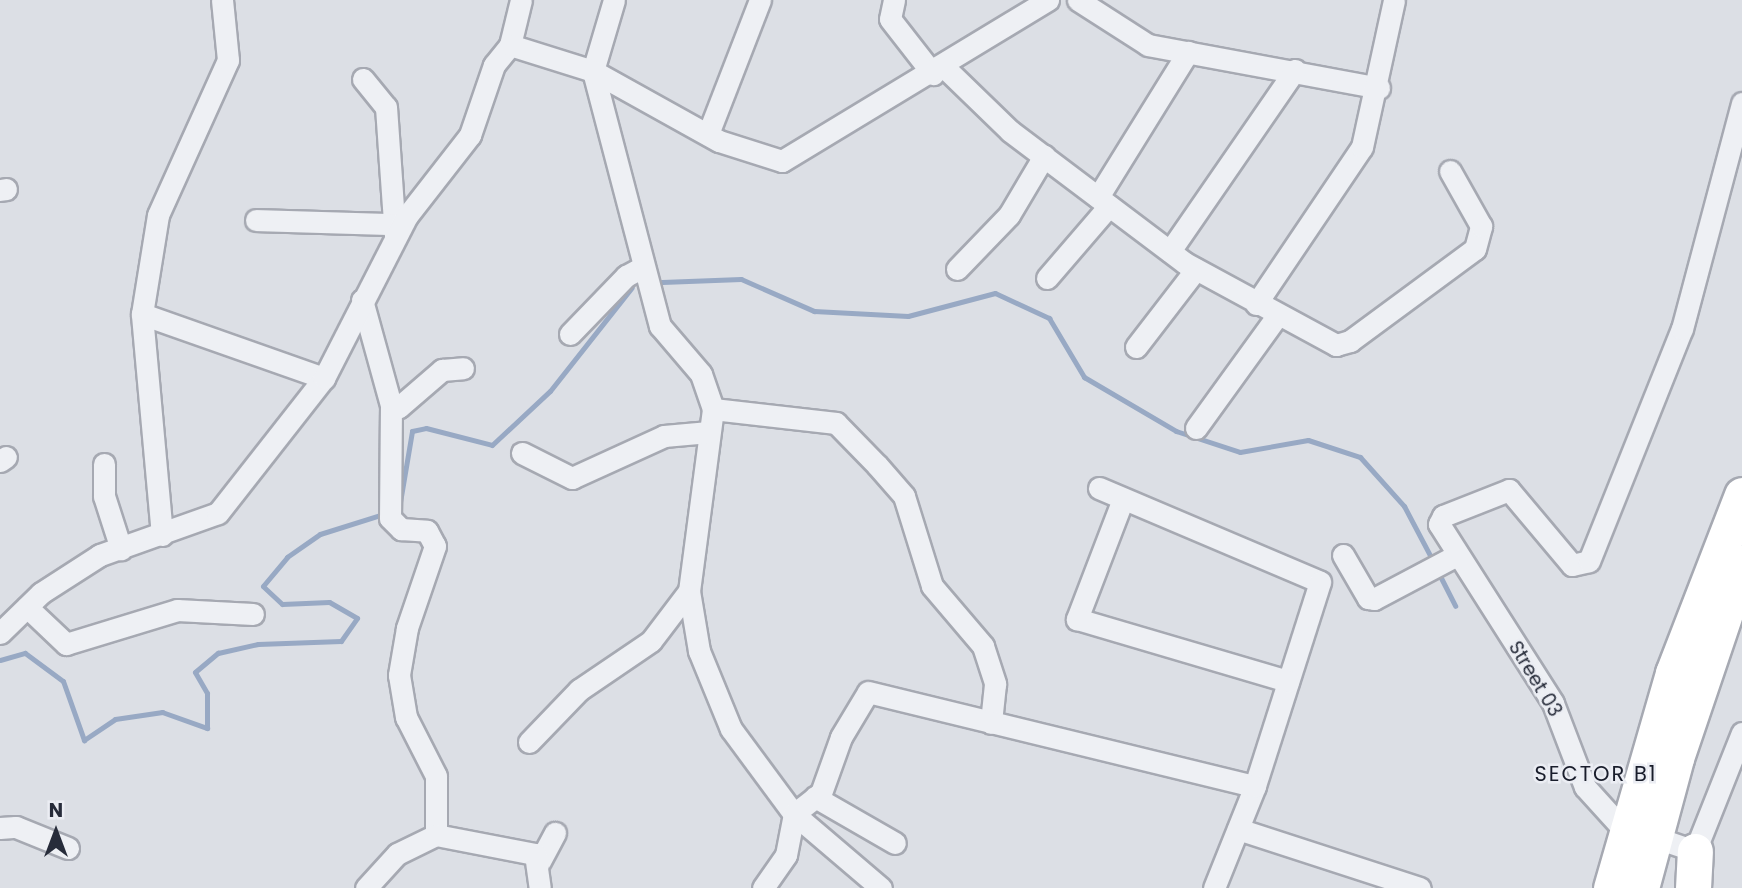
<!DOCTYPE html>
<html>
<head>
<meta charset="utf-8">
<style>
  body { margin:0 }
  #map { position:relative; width:1742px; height:888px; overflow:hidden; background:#dcdfe5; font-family:Poppins,sans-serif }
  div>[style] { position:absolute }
  .stream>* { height:5px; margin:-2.5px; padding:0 2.5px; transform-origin:2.5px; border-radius:2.5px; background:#98a9c4 }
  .roads { filter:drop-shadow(2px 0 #a6a9b2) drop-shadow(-2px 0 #a6a9b2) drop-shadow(0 2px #a6a9b2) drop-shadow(0 -2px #a6a9b2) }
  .minor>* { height:21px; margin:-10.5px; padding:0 10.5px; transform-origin:10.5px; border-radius:10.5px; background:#eef0f4 }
  .primary>* { height:35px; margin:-17.5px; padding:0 17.5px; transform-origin:17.5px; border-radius:17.5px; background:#fff }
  span { translate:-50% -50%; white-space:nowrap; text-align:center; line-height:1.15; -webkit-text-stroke:5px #ebedf3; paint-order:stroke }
  .street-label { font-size:19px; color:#272c3a }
  .neighbourhood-label { font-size:21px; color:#191d2b; letter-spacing:2px }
  .north { position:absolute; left:21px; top:797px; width:70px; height:70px; -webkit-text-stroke:5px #ebedf3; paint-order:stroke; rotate:0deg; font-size:19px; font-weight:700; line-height:28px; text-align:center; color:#272c3a }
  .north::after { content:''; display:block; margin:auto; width:24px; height:32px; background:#272c3a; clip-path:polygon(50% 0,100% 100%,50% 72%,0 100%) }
</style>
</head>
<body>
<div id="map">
  <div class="stream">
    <div style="left:662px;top:282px;width:79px;rotate:-2.2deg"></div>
    <div style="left:741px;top:279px;width:80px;rotate:23.7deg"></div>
    <div style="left:814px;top:311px;width:94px;rotate:3deg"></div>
    <div style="left:908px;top:316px;width:90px;rotate:-14.8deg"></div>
    <div style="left:995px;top:293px;width:60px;rotate:24.8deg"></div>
    <div style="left:1049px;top:318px;width:69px;rotate:59.3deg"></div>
    <div style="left:1084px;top:377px;width:107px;rotate:30.4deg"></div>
    <div style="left:1176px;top:431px;width:67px;rotate:18.2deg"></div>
    <div style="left:1240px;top:452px;width:69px;rotate:-10deg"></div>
    <div style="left:1308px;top:440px;width:55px;rotate:18.1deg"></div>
    <div style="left:1360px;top:457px;width:66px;rotate:48.1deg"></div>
    <div style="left:1404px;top:506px;width:64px;rotate:62.2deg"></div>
    <div style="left:399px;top:508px;width:78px;rotate:-80.4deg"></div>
    <div style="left:412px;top:431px;width:14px;rotate:-12deg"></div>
    <div style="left:426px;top:428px;width:68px;rotate:14.4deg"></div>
    <div style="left:492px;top:445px;width:79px;rotate:-43deg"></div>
    <div style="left:550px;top:391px;width:132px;rotate:-51.7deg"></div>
    <div style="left:1438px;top:572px;width:38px;rotate:63deg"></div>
    <div style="left:0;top:660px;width:26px;rotate:-16deg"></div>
    <div style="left:25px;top:653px;width:47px;rotate:36.4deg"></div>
    <div style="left:63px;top:681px;width:63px;rotate:70.4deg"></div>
    <div style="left:84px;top:740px;width:37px;rotate:-34deg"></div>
    <div style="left:115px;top:719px;width:48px;rotate:-8.5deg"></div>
    <div style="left:162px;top:712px;width:48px;rotate:19.6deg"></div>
    <div style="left:207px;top:728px;width:35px;rotate:-90deg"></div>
    <div style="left:207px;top:693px;width:24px;rotate:-120deg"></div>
    <div style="left:195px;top:672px;width:30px;rotate:-40deg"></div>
    <div style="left:218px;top:653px;width:41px;rotate:-12.7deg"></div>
    <div style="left:258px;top:644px;width:83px;rotate:-2.1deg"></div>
    <div style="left:341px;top:641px;width:28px;rotate:-55deg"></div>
    <div style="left:357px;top:618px;width:32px;rotate:-150deg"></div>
    <div style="left:329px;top:602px;width:47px;rotate:177.6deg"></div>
    <div style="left:282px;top:604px;width:26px;rotate:-137deg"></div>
    <div style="left:263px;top:586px;width:38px;rotate:-50deg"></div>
    <div style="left:287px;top:557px;width:40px;rotate:-34.9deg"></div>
    <div style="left:320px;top:534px;width:67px;rotate:-17.4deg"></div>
  </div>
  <div class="roads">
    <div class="minor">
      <div style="left:614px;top:0;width:74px;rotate:106.5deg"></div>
      <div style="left:593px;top:71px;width:264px;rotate:75.3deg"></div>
      <div style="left:660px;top:326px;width:63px;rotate:49.5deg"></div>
      <div style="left:701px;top:374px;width:37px;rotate:71deg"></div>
      <div style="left:713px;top:409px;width:184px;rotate:97.5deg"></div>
      <div style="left:689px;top:591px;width:61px;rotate:80.5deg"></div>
      <div style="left:699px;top:651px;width:84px;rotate:67.7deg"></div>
      <div style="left:731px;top:729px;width:106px;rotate:53.5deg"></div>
      <div style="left:794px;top:814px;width:114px;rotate:40.4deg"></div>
      <div style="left:894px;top:0;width:19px;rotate:102deg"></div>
      <div style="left:890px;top:19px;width:70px;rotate:52deg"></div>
      <div style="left:1078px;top:0;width:83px;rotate:32.7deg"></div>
      <div style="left:1148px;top:45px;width:235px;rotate:10.5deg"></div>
      <div style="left:510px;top:45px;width:46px;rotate:-76.3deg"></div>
      <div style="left:944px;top:67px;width:92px;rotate:44.1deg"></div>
      <div style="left:1010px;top:131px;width:219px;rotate:37deg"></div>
      <div style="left:1185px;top:263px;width:172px;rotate:28.5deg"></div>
      <div style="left:1336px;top:345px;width:15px;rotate:-16deg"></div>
      <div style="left:1350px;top:341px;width:155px;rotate:-36.4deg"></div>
      <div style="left:1475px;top:249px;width:24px;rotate:-75deg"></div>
      <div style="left:1481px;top:226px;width:63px;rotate:-119.4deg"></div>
      <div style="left:363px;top:79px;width:36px;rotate:51deg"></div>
      <div style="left:386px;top:107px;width:130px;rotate:86deg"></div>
      <div style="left:708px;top:134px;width:144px;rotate:-68.8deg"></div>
      <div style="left:0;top:190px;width:6px;rotate:-9deg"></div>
      <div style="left:1098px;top:197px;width:171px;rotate:-58.2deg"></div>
      <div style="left:256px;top:220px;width:138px;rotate:1.7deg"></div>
      <div style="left:1170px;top:251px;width:220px;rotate:-55.4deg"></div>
      <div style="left:957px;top:269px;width:75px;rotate:-46.1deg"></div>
      <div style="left:1009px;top:215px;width:69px;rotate:-59.3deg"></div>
      <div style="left:1047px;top:278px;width:95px;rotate:-49.3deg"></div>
      <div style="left:362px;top:300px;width:109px;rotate:74.6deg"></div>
      <div style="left:391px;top:405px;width:8px;rotate:14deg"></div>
      <div style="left:399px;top:407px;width:57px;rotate:-40.7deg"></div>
      <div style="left:442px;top:370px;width:21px;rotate:-5deg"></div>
      <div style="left:1256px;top:304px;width:189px;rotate:-56deg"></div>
      <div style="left:1362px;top:147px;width:150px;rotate:-77.7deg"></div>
      <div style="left:142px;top:314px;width:193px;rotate:19.4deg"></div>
      <div style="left:570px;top:334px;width:81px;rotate:-46deg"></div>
      <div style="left:626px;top:276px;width:19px;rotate:-28deg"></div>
      <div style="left:1136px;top:347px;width:98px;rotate:-52.4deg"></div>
      <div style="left:391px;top:405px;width:113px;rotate:90.5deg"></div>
      <div style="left:390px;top:518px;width:16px;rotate:45deg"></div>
      <div style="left:401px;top:529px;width:26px;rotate:4deg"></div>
      <div style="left:427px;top:531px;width:17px;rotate:62deg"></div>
      <div style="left:435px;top:546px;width:87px;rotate:108.9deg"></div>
      <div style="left:407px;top:628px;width:48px;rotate:99.7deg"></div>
      <div style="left:399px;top:675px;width:43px;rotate:80.5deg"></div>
      <div style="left:406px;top:717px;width:66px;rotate:63deg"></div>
      <div style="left:436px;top:776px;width:59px;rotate:90deg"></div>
      <div style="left:713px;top:409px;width:124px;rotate:6.5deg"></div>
      <div style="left:836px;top:423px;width:59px;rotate:45.7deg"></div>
      <div style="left:877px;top:465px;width:41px;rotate:48.9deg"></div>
      <div style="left:904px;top:496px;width:94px;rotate:72.7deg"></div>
      <div style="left:932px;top:586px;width:79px;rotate:49.6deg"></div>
      <div style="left:983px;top:646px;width:40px;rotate:72deg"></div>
      <div style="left:995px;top:684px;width:39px;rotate:96deg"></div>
      <div style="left:1196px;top:428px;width:138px;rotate:-54.1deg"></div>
      <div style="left:522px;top:453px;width:56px;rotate:26.6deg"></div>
      <div style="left:572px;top:478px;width:101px;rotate:-24.5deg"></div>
      <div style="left:664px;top:436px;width:45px;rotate:-5.1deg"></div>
      <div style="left:0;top:461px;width:7px;rotate:-34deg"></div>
      <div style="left:104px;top:464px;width:32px;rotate:90deg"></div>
      <div style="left:104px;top:496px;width:56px;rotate:72.2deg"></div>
      <div style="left:1099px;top:488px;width:240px;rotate:23deg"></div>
      <div style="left:1320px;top:582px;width:214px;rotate:107.7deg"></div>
      <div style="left:1255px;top:786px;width:110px;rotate:111.9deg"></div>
      <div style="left:1123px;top:499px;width:129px;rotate:111deg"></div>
      <div style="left:1077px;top:619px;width:220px;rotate:16.4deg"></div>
      <div style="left:162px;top:535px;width:222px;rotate:-95.2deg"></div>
      <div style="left:142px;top:314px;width:100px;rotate:-80.8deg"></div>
      <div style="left:158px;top:215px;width:170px;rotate:-65.7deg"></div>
      <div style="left:228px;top:60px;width:60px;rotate:-95.7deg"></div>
      <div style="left:1343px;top:555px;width:50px;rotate:59.8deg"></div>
      <div style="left:1368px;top:598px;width:6px;rotate:9deg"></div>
      <div style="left:1374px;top:599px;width:94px;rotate:-27.9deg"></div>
      <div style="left:27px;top:607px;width:54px;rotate:43.5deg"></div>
      <div style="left:66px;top:644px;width:116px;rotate:-17deg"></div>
      <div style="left:177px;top:610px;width:76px;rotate:3deg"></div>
      <div style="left:0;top:633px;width:57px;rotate:-44.3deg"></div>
      <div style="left:41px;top:593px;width:70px;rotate:-32.8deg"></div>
      <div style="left:100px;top:555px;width:125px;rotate:-19.6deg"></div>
      <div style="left:218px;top:513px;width:172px;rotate:-51.9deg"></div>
      <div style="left:324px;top:378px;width:182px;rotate:-62.9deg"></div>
      <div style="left:407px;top:216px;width:103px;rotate:-52.1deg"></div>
      <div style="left:470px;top:135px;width:74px;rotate:-71.1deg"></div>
      <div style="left:494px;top:65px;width:26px;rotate:-51deg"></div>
      <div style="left:510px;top:45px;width:87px;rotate:17.4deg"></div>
      <div style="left:593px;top:71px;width:144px;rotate:29.1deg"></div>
      <div style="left:719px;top:141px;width:66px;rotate:17.6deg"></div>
      <div style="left:782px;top:161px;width:311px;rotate:-31.2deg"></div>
      <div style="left:529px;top:742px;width:72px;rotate:-46.1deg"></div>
      <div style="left:579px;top:690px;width:87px;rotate:-34.2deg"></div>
      <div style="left:651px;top:641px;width:63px;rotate:-52.8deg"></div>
      <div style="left:815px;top:797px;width:92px;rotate:29.9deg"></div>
      <div style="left:0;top:828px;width:16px;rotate:-4deg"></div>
      <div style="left:16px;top:827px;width:56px;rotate:22deg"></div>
      <div style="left:1238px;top:829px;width:191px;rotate:18deg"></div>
      <div style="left:1624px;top:830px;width:58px;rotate:-132.2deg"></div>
      <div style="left:1585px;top:787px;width:90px;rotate:-110.9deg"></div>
      <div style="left:1553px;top:703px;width:212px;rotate:-122.5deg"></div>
      <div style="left:1439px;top:524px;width:9px;rotate:-63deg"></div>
      <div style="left:1443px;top:516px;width:71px;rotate:-21.5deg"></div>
      <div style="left:1509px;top:490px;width:98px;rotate:50deg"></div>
      <div style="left:1572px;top:565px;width:17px;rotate:-13deg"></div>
      <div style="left:1589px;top:561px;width:250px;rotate:-68.2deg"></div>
      <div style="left:1682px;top:329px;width:234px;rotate:-75.1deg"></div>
      <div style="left:1651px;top:836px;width:46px;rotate:18.8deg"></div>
      <div style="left:1695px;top:851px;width:127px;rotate:-68.3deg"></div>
      <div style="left:540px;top:861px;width:32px;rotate:-62deg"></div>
      <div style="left:366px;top:888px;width:46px;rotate:-47.6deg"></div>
      <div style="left:397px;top:854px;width:43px;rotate:-26deg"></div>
      <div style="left:436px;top:835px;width:101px;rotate:10.9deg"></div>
      <div style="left:535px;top:854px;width:34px;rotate:82deg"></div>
      <div style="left:763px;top:888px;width:40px;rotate:-55.1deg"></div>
      <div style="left:786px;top:855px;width:42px;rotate:-79deg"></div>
      <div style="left:794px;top:814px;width:34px;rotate:-38deg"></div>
      <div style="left:821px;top:793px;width:59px;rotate:-70.3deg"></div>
      <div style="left:841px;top:737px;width:52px;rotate:-59deg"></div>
      <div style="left:868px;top:692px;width:398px;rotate:13.7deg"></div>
    </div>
    <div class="primary">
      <div style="left:1611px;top:888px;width:224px;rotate:-73.9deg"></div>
      <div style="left:1673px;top:673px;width:191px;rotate:-68.8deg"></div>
      <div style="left:1641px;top:888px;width:135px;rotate:-74.9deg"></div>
      <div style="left:1676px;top:758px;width:206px;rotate:-71.3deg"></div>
      <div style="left:1693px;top:888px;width:37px;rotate:-87deg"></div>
    </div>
  </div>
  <div class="street-label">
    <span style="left:1535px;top:679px;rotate:59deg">Street 03</span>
  </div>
  <div class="neighbourhood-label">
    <span style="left:1596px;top:774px">SECTOR B1</span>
  </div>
  <div class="north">N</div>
</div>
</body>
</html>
